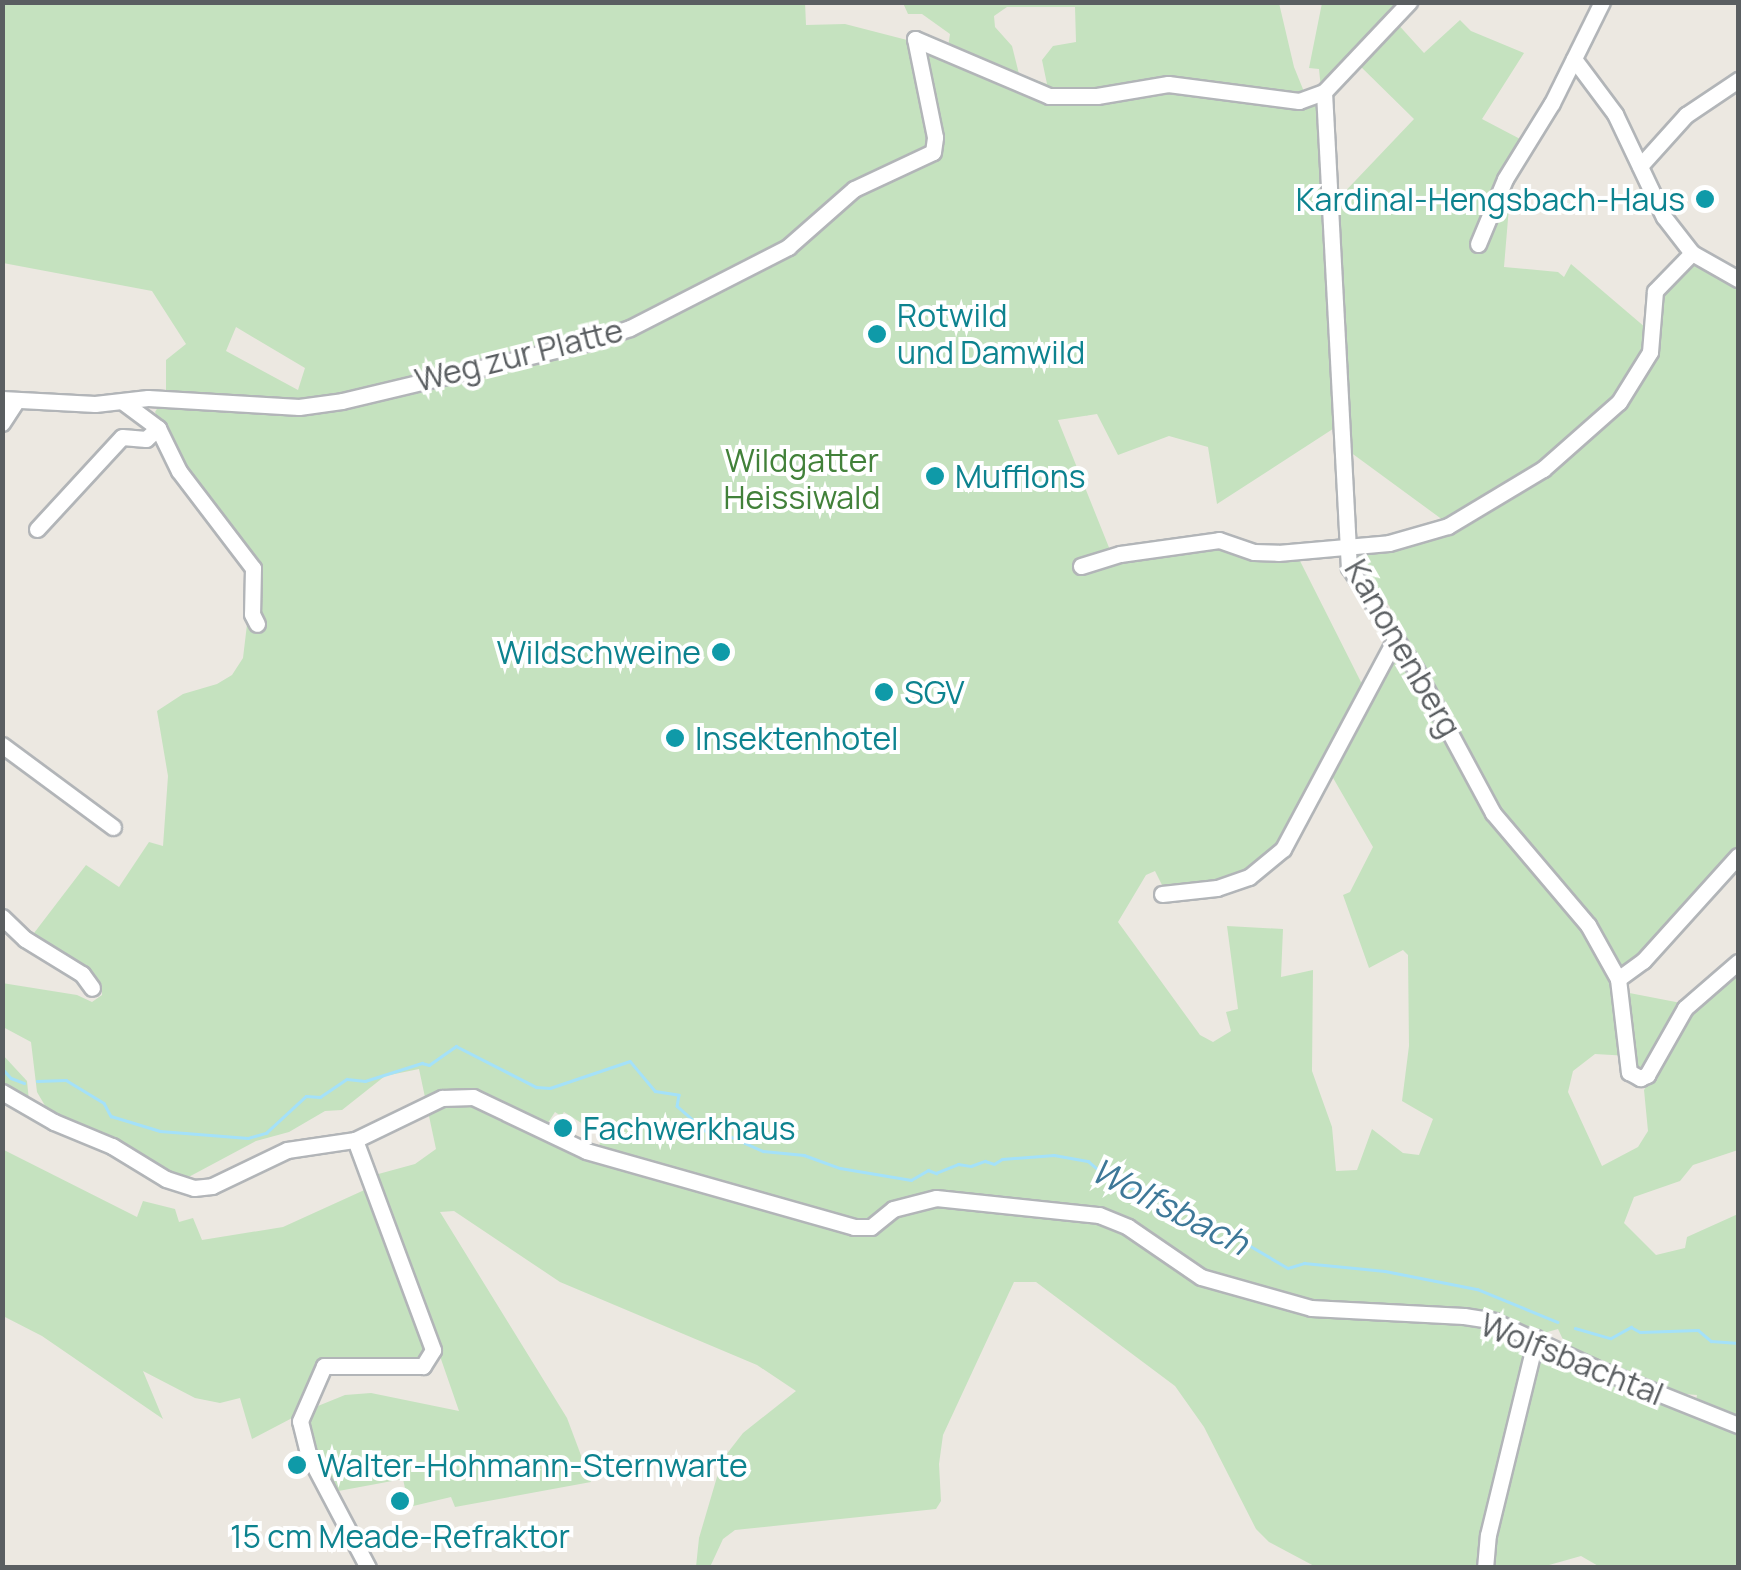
<!DOCTYPE html>
<html>
<head>
<meta charset="utf-8">
<style>
  body { margin:0 }
  #map { position:relative; width:1741px; height:1570px; overflow:hidden; background:#ece8e1; font-family:Manrope,sans-serif }
  div>[style] { position:absolute }
  .green>* { inset:0; background:#c5e2bf }
  .stream>* { height:2.5px; margin:-1.25px; padding:0 1.25px; transform-origin:1.25px; border-radius:1.25px; background:#a4e1f9 }
  .roads { filter:drop-shadow(2px 0 #b2b5b8) drop-shadow(-2px 0 #b2b5b8) drop-shadow(0 2px #b2b5b8) drop-shadow(0 -2px #b2b5b8) }
  .minor>* { height:15px; margin:-7.5px; padding:0 7.5px; transform-origin:7.5px; border-radius:7.5px; background:#fff }
  .dots>* { width:28px; height:28px; translate:-50% -50%; box-sizing:border-box; border:5px solid #fff; border-radius:50% }
  span { translate:-50% -50%; white-space:nowrap; text-align:center; line-height:1.15; -webkit-text-stroke:8px #fff; paint-order:stroke }
  .culture-label { font-size:32px; color:#0d838f }
  .right { translate:-100% -50%; text-align:right }
  .left { translate:0 -50%; text-align:left }
  .street-label { font-size:32px; color:#5a5e61 }
  .park-label { font-size:32px; color:#42813a }
  .water-label { font-size:35px; color:#3e7898; font-style:italic }
  .frame { position:absolute; inset:0; border:5px solid #5a5e61; pointer-events:none }
</style>
</head>
<body>
<div id="map">
  <div class="green">
    <div style="clip-path:polygon(evenodd,805px 2px,806px 25px,845px 24px,907px 40px,914px 30px,948px 47px,950px 34px,922px 14px,908px 14px,903px 3px,1279px 3px,1294px 67px,1309px 104px,1320px 104px,1339px 425px,1217px 504px,1208px 447px,1169px 436px,1118px 455px,1097px 414px,1058px 420px,1114px 560px,1222px 543px,1254px 554px,1296px 553px,1367px 694px,1396px 650px,1447px 733px,1485px 813px,1542px 886px,1584px 928px,1619px 991px,1681px 1003px,1687px 1009px,1731px 970px,1738px 970px,1738px 1150px,1693px 1165px,1680px 1181px,1634px 1197px,1624px 1223px,1656px 1255px,1685px 1248px,1687px 1237px,1738px 1214px,1738px 1421px,1695px 1406px,1697px 1395px,1660px 1392px,1590px 1363px,1567px 1348px,1558px 1329px,1537px 1335px,1498px 1318px,1466px 1312px,1395px 1310px,1381px 1304px,1342px 1301px,1340px 1317px,1472px 1321px,1529px 1341px,1531px 1348px,1479px 1567px,1316px 1567px,1269px 1542px,1256px 1529px,1204px 1427px,1175px 1386px,1036px 1282px,1014px 1282px,943px 1435px,939px 1464px,941px 1501px,936px 1509px,735px 1530px,723px 1539px,710px 1567px,696px 1567px,699px 1538px,722px 1460px,743px 1433px,796px 1391px,757px 1365px,560px 1282px,454px 1211px,440px 1212px,567px 1418px,591px 1482px,455px 1507px,451px 1497px,409px 1507px,403px 1479px,333px 1492px,311px 1455px,308px 1410px,345px 1395px,371px 1393px,459px 1411px,408px 1264px,371px 1176px,415px 1164px,436px 1149px,419px 1069px,385px 1076px,342px 1110px,325px 1111px,289px 1132px,256px 1141px,183px 1180px,160px 1173px,116px 1144px,51px 1116px,37px 1092px,31px 1042px,3px 1027px,2px 983px,77px 995px,92px 1002px,102px 995px,102px 985px,31px 937px,86px 865px,119px 887px,149px 842px,163px 846px,168px 776px,157px 711px,183px 694px,217px 684px,232px 675px,243px 658px,248px 616px,256px 615px,258px 568px,181px 467px,155px 412px,166px 394px,166px 360px,186px 344px,152px 291px,3px 263px,3px 3px,805px 2px,1007px 7px,1075px 7px,1076px 42px,1053px 46px,1042px 60px,1047px 84px,1019px 74px,1012px 46px,995px 27px,994px 16px,1007px 7px,805px 2px,236px 327px,305px 368px,298px 390px,226px 351px,236px 327px,805px 2px,1325px 764px,1373px 847px,1350px 892px,1343px 895px,1369px 968px,1403px 950px,1408px 955px,1409px 1046px,1402px 1101px,1433px 1119px,1419px 1155px,1403px 1153px,1372px 1129px,1357px 1170px,1336px 1171px,1332px 1127px,1312px 1071px,1313px 970px,1281px 977px,1283px 929px,1227px 926px,1238px 1009px,1226px 1012px,1231px 1031px,1213px 1042px,1200px 1035px,1118px 922px,1146px 875px,1155px 871px,1164px 889px,1212px 884px,1237px 876px,1269px 855px,1292px 828px,1325px 764px,805px 2px,1595px 1054px,1629px 1056px,1630px 1070px,1652px 1078px,1644px 1090px,1648px 1131px,1638px 1147px,1602px 1166px,1568px 1092px,1573px 1071px,1595px 1054px,805px 2px,555px 1112px,561px 1116px,564px 1112px,602px 1136px,596px 1156px,573px 1152px,540px 1135px,555px 1112px)"></div>
    <div style="clip-path:polygon(1322px 3px,1400px 3px,1321px 89px,1319px 69px,1309px 68px)"></div>
    <div style="clip-path:polygon(1460px 20px,1471px 31px,1524px 53px,1482px 119px,1522px 140px,1491px 197px,1509px 207px,1504px 267px,1558px 272px,1564px 277px,1571px 264px,1646px 328px,1640px 358px,1626px 386px,1559px 453px,1447px 523px,1346px 449px,1336px 201px,1414px 119px,1356px 62px,1395px 21px,1424px 53px)"></div>
    <div style="clip-path:polygon(1691px 263px,1738px 289px,1738px 848px,1626px 971px,1617px 970px,1498px 813px,1389px 621px,1390px 607px,1376px 587px,1363px 582px,1353px 565px,1354px 549px,1409px 542px,1513px 491px,1637px 385px,1655px 301px)"></div>
    <div style="clip-path:polygon(2px 1054px,27px 1081px,29px 1101px,3px 1087px)"></div>
    <div style="clip-path:polygon(2px 1149px,137px 1217px,143px 1201px,175px 1209px,179px 1222px,193px 1218px,202px 1240px,283px 1227px,371px 1187px,430px 1348px,426px 1360px,332px 1361px,296px 1416px,252px 1439px,240px 1398px,220px 1403px,195px 1398px,143px 1371px,163px 1419px,42px 1336px,3px 1316px)"></div>
    <div style="clip-path:polygon(1539px 1347px,1738px 1428px,1738px 1567px,1600px 1567px,1581px 1556px,1542px 1567px,1488px 1568px)"></div>
  </div>
  <div class="stream">
    <div style="left:2px;top:1068px;width:13px;rotate:48deg"></div>
    <div style="left:11px;top:1078px;width:14px;rotate:21deg"></div>
    <div style="left:37px;top:1081px;width:29px;rotate:-2deg"></div>
    <div style="left:66px;top:1080px;width:44px;rotate:31.2deg"></div>
    <div style="left:104px;top:1103px;width:15px;rotate:62deg"></div>
    <div style="left:111px;top:1116px;width:51px;rotate:17deg"></div>
    <div style="left:160px;top:1131px;width:88px;rotate:4.5deg"></div>
    <div style="left:248px;top:1138px;width:19px;rotate:-16deg"></div>
    <div style="left:266px;top:1133px;width:54px;rotate:-42.8deg"></div>
    <div style="left:306px;top:1096px;width:14px;rotate:4deg"></div>
    <div style="left:320px;top:1097px;width:32px;rotate:-34deg"></div>
    <div style="left:347px;top:1079px;width:18px;rotate:6deg"></div>
    <div style="left:365px;top:1081px;width:60px;rotate:-17.5deg"></div>
    <div style="left:422px;top:1063px;width:7px;rotate:16deg"></div>
    <div style="left:429px;top:1065px;width:33px;rotate:-35deg"></div>
    <div style="left:456px;top:1046px;width:90px;rotate:27.1deg"></div>
    <div style="left:536px;top:1087px;width:14px;rotate:4deg"></div>
    <div style="left:550px;top:1088px;width:84px;rotate:-18.6deg"></div>
    <div style="left:630px;top:1061px;width:39px;rotate:50deg"></div>
    <div style="left:655px;top:1091px;width:24px;rotate:9deg"></div>
    <div style="left:679px;top:1095px;width:11px;rotate:100deg"></div>
    <div style="left:677px;top:1106px;width:50px;rotate:41deg"></div>
    <div style="left:715px;top:1139px;width:14px;rotate:-12deg"></div>
    <div style="left:729px;top:1136px;width:37px;rotate:24deg"></div>
    <div style="left:763px;top:1151px;width:41px;rotate:5.6deg"></div>
    <div style="left:804px;top:1155px;width:38px;rotate:20deg"></div>
    <div style="left:840px;top:1168px;width:72px;rotate:9.6deg"></div>
    <div style="left:911px;top:1180px;width:20px;rotate:-30deg"></div>
    <div style="left:928px;top:1170px;width:9px;rotate:21deg"></div>
    <div style="left:936px;top:1173px;width:24px;rotate:-22deg"></div>
    <div style="left:958px;top:1164px;width:13px;rotate:9deg"></div>
    <div style="left:971px;top:1166px;width:15px;rotate:-20deg"></div>
    <div style="left:985px;top:1161px;width:9px;rotate:18deg"></div>
    <div style="left:994px;top:1164px;width:9px;rotate:-32deg"></div>
    <div style="left:1002px;top:1159px;width:52px;rotate:-4.4deg"></div>
    <div style="left:1054px;top:1155px;width:35px;rotate:10deg"></div>
    <div style="left:1088px;top:1161px;width:25px;rotate:40deg"></div>
    <div style="left:1107px;top:1177px;width:122px;rotate:24.2deg"></div>
    <div style="left:1218px;top:1227px;width:81px;rotate:30.4deg"></div>
    <div style="left:1288px;top:1268px;width:17px;rotate:-17deg"></div>
    <div style="left:1304px;top:1263px;width:81px;rotate:5.6deg"></div>
    <div style="left:1385px;top:1271px;width:94px;rotate:11.1deg"></div>
    <div style="left:1477px;top:1289px;width:87px;rotate:22.2deg"></div>
    <div style="left:1575px;top:1328px;width:37px;rotate:16deg"></div>
    <div style="left:1611px;top:1338px;width:23px;rotate:-29deg"></div>
    <div style="left:1631px;top:1327px;width:10px;rotate:29deg"></div>
    <div style="left:1640px;top:1332px;width:58px;rotate:-2deg"></div>
    <div style="left:1698px;top:1330px;width:17px;rotate:40deg"></div>
    <div style="left:1711px;top:1341px;width:27px;rotate:4deg"></div>
  </div>
  <div class="roads">
    <div class="minor">
      <div style="left:1574px;top:59px;width:69px;rotate:53.3deg"></div>
      <div style="left:1615px;top:114px;width:114px;rotate:64.6deg"></div>
      <div style="left:1664px;top:217px;width:46px;rotate:52.1deg"></div>
      <div style="left:1692px;top:253px;width:53px;rotate:29.5deg"></div>
      <div style="left:1324px;top:92px;width:476px;rotate:87deg"></div>
      <div style="left:1349px;top:567px;width:123px;rotate:57deg"></div>
      <div style="left:1416px;top:670px;width:162px;rotate:61.7deg"></div>
      <div style="left:1493px;top:813px;width:147px;rotate:49.7deg"></div>
      <div style="left:1588px;top:925px;width:62px;rotate:60.9deg"></div>
      <div style="left:1618px;top:979px;width:94px;rotate:83.3deg"></div>
      <div style="left:1629px;top:1072px;width:13px;rotate:29deg"></div>
      <div style="left:1640px;top:1078px;width:8px;rotate:-23deg"></div>
      <div style="left:1647px;top:1075px;width:77px;rotate:-60.4deg"></div>
      <div style="left:1685px;top:1008px;width:70px;rotate:-41deg"></div>
      <div style="left:1640px;top:166px;width:69px;rotate:-48deg"></div>
      <div style="left:1686px;top:115px;width:63px;rotate:-33.9deg"></div>
      <div style="left:1478px;top:244px;width:70px;rotate:-67.4deg"></div>
      <div style="left:1505px;top:179px;width:89px;rotate:-58.3deg"></div>
      <div style="left:1552px;top:103px;width:113px;rotate:-63.7deg"></div>
      <div style="left:2px;top:399px;width:93px;rotate:3.1deg"></div>
      <div style="left:95px;top:404px;width:53px;rotate:-6.5deg"></div>
      <div style="left:148px;top:398px;width:151px;rotate:3.4deg"></div>
      <div style="left:299px;top:407px;width:43px;rotate:-7.9deg"></div>
      <div style="left:342px;top:401px;width:250px;rotate:-13.4deg"></div>
      <div style="left:585px;top:343px;width:47px;rotate:-18.4deg"></div>
      <div style="left:630px;top:328px;width:178px;rotate:-27.1deg"></div>
      <div style="left:788px;top:247px;width:88px;rotate:-41.3deg"></div>
      <div style="left:854px;top:189px;width:87px;rotate:-25.1deg"></div>
      <div style="left:933px;top:152px;width:15px;rotate:-82deg"></div>
      <div style="left:935px;top:137px;width:100px;rotate:-101.5deg"></div>
      <div style="left:915px;top:39px;width:146px;rotate:23deg"></div>
      <div style="left:1049px;top:96px;width:48px"></div>
      <div style="left:1097px;top:96px;width:72px;rotate:-9.6deg"></div>
      <div style="left:1168px;top:84px;width:132px;rotate:7.4deg"></div>
      <div style="left:1299px;top:101px;width:27px;rotate:-20deg"></div>
      <div style="left:1324px;top:92px;width:124px;rotate:-46.6deg"></div>
      <div style="left:123px;top:402px;width:44px;rotate:36.6deg"></div>
      <div style="left:158px;top:428px;width:48px;rotate:64deg"></div>
      <div style="left:179px;top:471px;width:122px;rotate:52.7deg"></div>
      <div style="left:253px;top:568px;width:46px;rotate:91.2deg"></div>
      <div style="left:252px;top:614px;width:11px;rotate:63deg"></div>
      <div style="left:2px;top:423px;width:27px;rotate:-57deg"></div>
      <div style="left:37px;top:529px;width:125px;rotate:-47.3deg"></div>
      <div style="left:122px;top:437px;width:24px;rotate:5deg"></div>
      <div style="left:146px;top:439px;width:16px;rotate:-43deg"></div>
      <div style="left:1081px;top:566px;width:41px;rotate:-17.1deg"></div>
      <div style="left:1120px;top:554px;width:100px;rotate:-8deg"></div>
      <div style="left:1219px;top:540px;width:37px;rotate:19deg"></div>
      <div style="left:1254px;top:552px;width:24px;rotate:2deg"></div>
      <div style="left:1278px;top:553px;width:111px;rotate:-5.1deg"></div>
      <div style="left:1389px;top:543px;width:61px;rotate:-16.1deg"></div>
      <div style="left:1448px;top:526px;width:111px;rotate:-31deg"></div>
      <div style="left:1543px;top:469px;width:101px;rotate:-41.4deg"></div>
      <div style="left:1619px;top:402px;width:59px;rotate:-58.2deg"></div>
      <div style="left:1650px;top:352px;width:61px;rotate:-85.3deg"></div>
      <div style="left:1655px;top:291px;width:53px;rotate:-45.8deg"></div>
      <div style="left:2px;top:745px;width:138px;rotate:36.5deg"></div>
      <div style="left:1162px;top:894px;width:55px;rotate:-6.2deg"></div>
      <div style="left:1217px;top:888px;width:34px;rotate:-19deg"></div>
      <div style="left:1249px;top:877px;width:44px;rotate:-39.5deg"></div>
      <div style="left:1283px;top:849px;width:238px;rotate:-61.9deg"></div>
      <div style="left:2px;top:917px;width:32px;rotate:44deg"></div>
      <div style="left:25px;top:939px;width:67px;rotate:31.6deg"></div>
      <div style="left:82px;top:974px;width:17px;rotate:54deg"></div>
      <div style="left:1618px;top:979px;width:31px;rotate:-36deg"></div>
      <div style="left:1643px;top:961px;width:142px;rotate:-47.9deg"></div>
      <div style="left:2px;top:1092px;width:60px;rotate:30deg"></div>
      <div style="left:54px;top:1122px;width:63px;rotate:22.5deg"></div>
      <div style="left:112px;top:1146px;width:63px;rotate:31.4deg"></div>
      <div style="left:166px;top:1179px;width:29px;rotate:18deg"></div>
      <div style="left:194px;top:1188px;width:18px;rotate:-6deg"></div>
      <div style="left:212px;top:1186px;width:83px;rotate:-25.6deg"></div>
      <div style="left:287px;top:1150px;width:69px;rotate:-8.4deg"></div>
      <div style="left:355px;top:1140px;width:97px;rotate:-25.8deg"></div>
      <div style="left:442px;top:1098px;width:31px;rotate:-2deg"></div>
      <div style="left:473px;top:1097px;width:125px;rotate:25.5deg"></div>
      <div style="left:586px;top:1151px;width:279px;rotate:15.8deg"></div>
      <div style="left:854px;top:1227px;width:17px"></div>
      <div style="left:871px;top:1227px;width:28px;rotate:-39deg"></div>
      <div style="left:893px;top:1209px;width:44px;rotate:-14.3deg"></div>
      <div style="left:936px;top:1198px;width:164px;rotate:6deg"></div>
      <div style="left:1099px;top:1215px;width:31px;rotate:22deg"></div>
      <div style="left:1128px;top:1227px;width:88px;rotate:34.4deg"></div>
      <div style="left:1201px;top:1277px;width:114px;rotate:15.7deg"></div>
      <div style="left:1311px;top:1308px;width:153px;rotate:3deg"></div>
      <div style="left:1464px;top:1316px;width:30px;rotate:9deg"></div>
      <div style="left:1494px;top:1321px;width:109px;rotate:24.9deg"></div>
      <div style="left:1593px;top:1367px;width:156px;rotate:21.8deg"></div>
      <div style="left:355px;top:1140px;width:224px;rotate:69.6deg"></div>
      <div style="left:433px;top:1350px;width:19px;rotate:122deg"></div>
      <div style="left:423px;top:1366px;width:99px;rotate:180deg"></div>
      <div style="left:324px;top:1366px;width:60px;rotate:113.6deg"></div>
      <div style="left:300px;top:1421px;width:34px;rotate:76deg"></div>
      <div style="left:308px;top:1454px;width:129px;rotate:62.2deg"></div>
      <div style="left:1485px;top:1568px;width:33px;rotate:-85deg"></div>
      <div style="left:1488px;top:1535px;width:203px;rotate:-76.3deg"></div>
    </div>
  </div>
  <div class="dots">
    <div style="left:1705px;top:199px;background:#0f9aa8"></div>
    <div style="left:877px;top:334px;background:#0f9aa8"></div>
    <div style="left:935px;top:476px;background:#0f9aa8"></div>
    <div style="left:721px;top:652px;background:#0f9aa8"></div>
    <div style="left:884px;top:692px;background:#0f9aa8"></div>
    <div style="left:675px;top:738px;background:#0f9aa8"></div>
    <div style="left:563px;top:1128px;background:#0f9aa8"></div>
    <div style="left:297px;top:1465px;background:#0f9aa8"></div>
    <div style="left:400px;top:1501px;background:#0f9aa8"></div>
  </div>
  <div class="culture-label">
    <span class="right" style="left:1685px;top:199px">Kardinal-Hengsbach-Haus</span>
    <span class="left" style="left:897px;top:334px">Rotwild<br>und Damwild</span>
    <span class="left" style="left:955px;top:476px">Mufflons</span>
    <span class="right" style="left:701px;top:652px">Wildschweine</span>
    <span class="left" style="left:904px;top:692px">SGV</span>
    <span class="left" style="left:695px;top:738px">Insektenhotel</span>
    <span class="left" style="left:583px;top:1128px">Fachwerkhaus</span>
    <span class="left" style="left:317px;top:1465px">Walter-Hohmann-Sternwarte</span>
    <span style="left:400px;top:1536px">15 cm Meade-Refraktor</span>
  </div>
  <div class="street-label">
    <span style="left:519px;top:355px;rotate:-14deg">Weg zur Platte</span>
    <span style="left:1403px;top:648px;rotate:60deg">Kanonenberg</span>
    <span style="left:1572px;top:1359px;rotate:22deg">Wolfsbachtal</span>
  </div>
  <div class="park-label">
    <span style="left:802px;top:479px">Wildgatter<br>Heissiwald</span>
  </div>
  <div class="water-label">
    <span style="left:1170px;top:1206px;rotate:27deg">Wolfsbach</span>
  </div>
  <div class="frame"></div>
</div>
</body>
</html>
